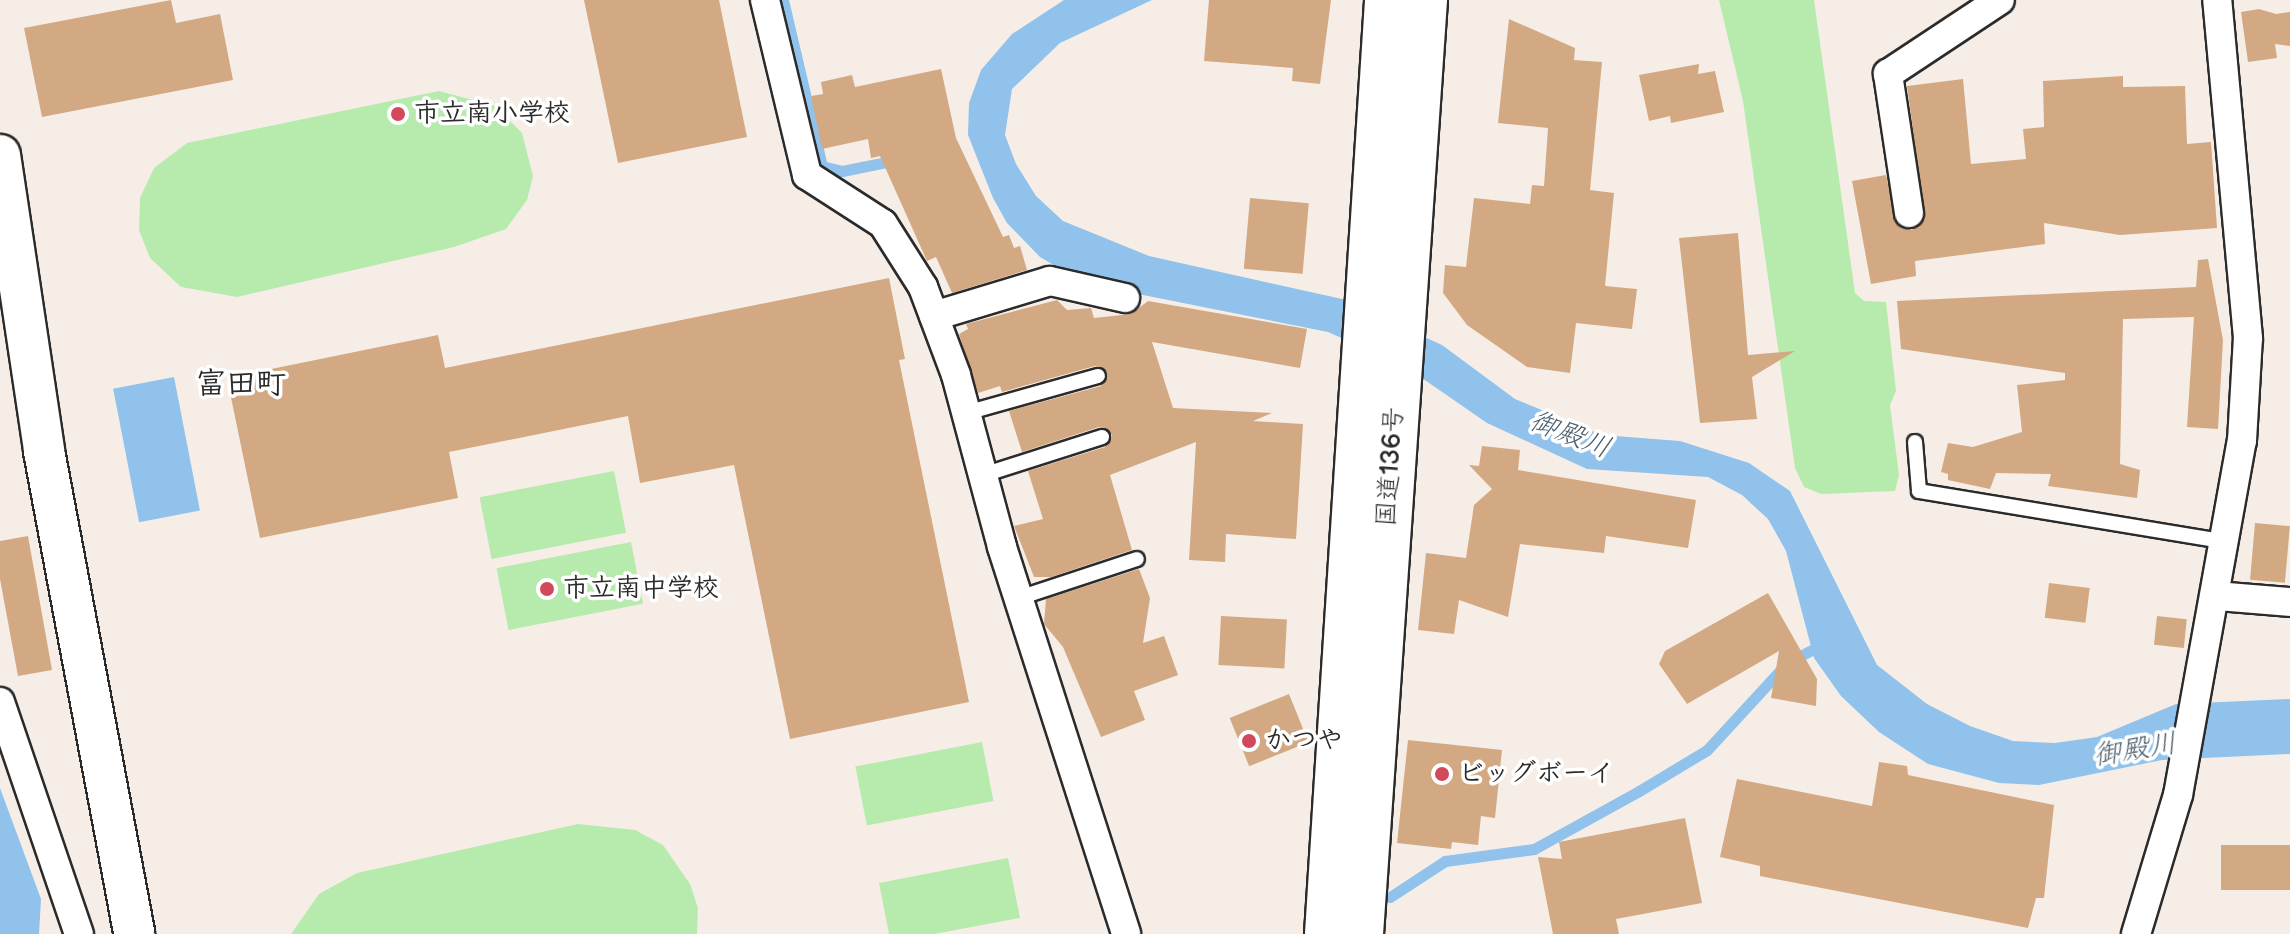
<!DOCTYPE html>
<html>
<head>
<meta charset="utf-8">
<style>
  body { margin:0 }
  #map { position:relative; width:2290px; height:934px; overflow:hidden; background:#f6eee6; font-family:"Balsamiq Sans","Klee One",sans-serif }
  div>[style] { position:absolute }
  .green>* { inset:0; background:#b6ebad; transform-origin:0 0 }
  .water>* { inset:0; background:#90c2ec; transform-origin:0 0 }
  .stream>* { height:11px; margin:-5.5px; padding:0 5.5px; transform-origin:5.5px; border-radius:5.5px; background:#90c2ec }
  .building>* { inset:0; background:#d2a983; transform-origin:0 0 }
  .roads { filter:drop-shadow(2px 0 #2b2b2b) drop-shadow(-2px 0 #2b2b2b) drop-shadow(0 2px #2b2b2b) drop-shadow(0 -2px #2b2b2b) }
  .lane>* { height:14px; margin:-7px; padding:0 7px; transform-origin:7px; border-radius:7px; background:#fff }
  .street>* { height:28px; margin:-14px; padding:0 14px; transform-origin:14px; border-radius:14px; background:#fff }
  .secondary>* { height:40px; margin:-20px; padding:0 20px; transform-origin:20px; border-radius:20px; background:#fff }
  .highway>* { height:44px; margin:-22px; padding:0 22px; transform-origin:22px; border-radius:22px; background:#fff }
  .dots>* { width:22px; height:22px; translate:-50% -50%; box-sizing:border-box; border:4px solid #fff; border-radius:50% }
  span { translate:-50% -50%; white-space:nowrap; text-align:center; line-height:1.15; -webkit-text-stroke:7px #fff; paint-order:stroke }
  .poi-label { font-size:26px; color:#2b2b2b; font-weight:700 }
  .left { translate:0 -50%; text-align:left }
  .street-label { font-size:26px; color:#2b2b2b }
  .water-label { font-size:28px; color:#4e606f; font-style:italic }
  .quarter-label { font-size:30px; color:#2b2b2b; font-weight:700 }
</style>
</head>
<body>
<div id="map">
  <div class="green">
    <div style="clip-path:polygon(1719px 0,1814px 0,1855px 293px,1864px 301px,1886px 302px,1896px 391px,1890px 405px,1899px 475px,1895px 491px,1821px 494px,1804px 487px,1795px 468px,1743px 101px)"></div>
    <div style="clip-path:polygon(439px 91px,495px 106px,522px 133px,533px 176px,527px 200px,506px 229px,454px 247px,237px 297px,181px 287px,150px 258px,139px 230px,140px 198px,154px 168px,187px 143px)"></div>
    <div style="left:614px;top:471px;width:63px;height:137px;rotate:79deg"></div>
    <div style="left:631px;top:542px;width:63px;height:137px;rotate:79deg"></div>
    <div style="left:982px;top:742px;width:60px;height:129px;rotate:79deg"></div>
    <div style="clip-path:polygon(578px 824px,635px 830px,663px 845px,690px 884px,698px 908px,697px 934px,291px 934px,319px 894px,357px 873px)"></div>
    <div style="clip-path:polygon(1008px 858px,1020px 918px,934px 934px,889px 934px,879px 883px)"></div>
  </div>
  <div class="water">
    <div style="clip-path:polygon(1064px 0,1152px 0,1060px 43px,1012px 89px,1005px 135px,1016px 164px,1036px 196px,1063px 221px,1149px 256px,1342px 299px,1442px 345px,1515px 399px,1602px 435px,1680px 441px,1749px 463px,1790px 491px,1877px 665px,1927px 704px,1970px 726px,2013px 741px,2055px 743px,2097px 737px,2176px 704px,2290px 699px,2290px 754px,2162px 760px,2039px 785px,1999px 783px,1928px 764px,1879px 732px,1841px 696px,1814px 658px,1786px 551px,1768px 519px,1742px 495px,1708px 477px,1587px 469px,1487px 423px,1406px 367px,1328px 332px,1123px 291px,1067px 273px,1040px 257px,1007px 223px,993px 198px,968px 135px,969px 103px,981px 70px,1012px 34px)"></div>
    <div style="left:174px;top:377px;width:136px;height:62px;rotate:79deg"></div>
    <div style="clip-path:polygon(0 788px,41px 899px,39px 934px,0 934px)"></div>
  </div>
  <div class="stream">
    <div style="left:783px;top:0;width:171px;rotate:76.8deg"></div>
    <div style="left:822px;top:166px;width:21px;rotate:14deg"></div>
    <div style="left:842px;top:171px;width:55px;rotate:-11.5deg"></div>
    <div style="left:1390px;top:897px;width:66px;rotate:-33.2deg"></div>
    <div style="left:1445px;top:861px;width:90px;rotate:-7.7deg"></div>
    <div style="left:1534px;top:849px;width:120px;rotate:-28.9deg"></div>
    <div style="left:1639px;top:791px;width:79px;rotate:-31.1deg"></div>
    <div style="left:1707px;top:750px;width:118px;rotate:-47.4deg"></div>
    <div style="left:1787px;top:663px;width:43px;rotate:-27.8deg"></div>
  </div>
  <div class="building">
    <div style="clip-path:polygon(171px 0,176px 23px,220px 14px,233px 80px,42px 117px,24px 28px)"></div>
    <div style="clip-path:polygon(584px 0,719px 0,747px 137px,618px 163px)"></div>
    <div style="clip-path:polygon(1209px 0,1331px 0,1320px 84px,1292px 81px,1293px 68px,1204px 61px)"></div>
    <div style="clip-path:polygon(2259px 9px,2276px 14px,2290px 12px,2290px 46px,2275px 44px,2277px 58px,2248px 62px,2241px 12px)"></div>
    <div style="clip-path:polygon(1509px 19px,1575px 48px,1574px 60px,1602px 62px,1590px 190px,1614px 193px,1605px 286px,1637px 289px,1632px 329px,1576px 323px,1570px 373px,1527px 367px,1467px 325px,1443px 293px,1445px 265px,1466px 267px,1474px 198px,1530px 204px,1532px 185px,1544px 186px,1548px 128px,1498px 123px)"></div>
    <div style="clip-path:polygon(1699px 64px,1698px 74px,1715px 71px,1724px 112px,1671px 123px,1670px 116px,1649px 121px,1639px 75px)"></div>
    <div style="clip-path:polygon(941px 69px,956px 138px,1003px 237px,1009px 235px,1014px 248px,1020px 246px,1027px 270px,952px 293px,936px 257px,927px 261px,880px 156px,871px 158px,868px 139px,822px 149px,811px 96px,823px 94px,821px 82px,852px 75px,855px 87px)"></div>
    <div style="clip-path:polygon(2123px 76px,2123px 87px,2185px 86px,2187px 144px,2211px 142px,2217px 228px,2120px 235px,2044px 223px,2045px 244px,1915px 261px,1916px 276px,1871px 284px,1852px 181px,1886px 175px,1896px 224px,1912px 230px,1925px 218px,1907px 86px,1963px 79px,1971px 164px,2026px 159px,2023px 129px,2044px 127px,2043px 81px)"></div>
    <div style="left:1250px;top:198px;width:59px;height:71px;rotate:5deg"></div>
    <div style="clip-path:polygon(1738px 233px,1748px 355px,1795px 351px,1752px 377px,1757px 419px,1700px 423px,1679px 238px)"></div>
    <div style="clip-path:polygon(2208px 259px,2223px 340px,2218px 429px,2187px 427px,2194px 317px,2123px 319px,2120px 464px,2140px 470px,2137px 498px,2048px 486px,2051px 474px,1996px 473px,1990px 489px,1948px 480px,1948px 474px,1941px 472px,1948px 443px,1973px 447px,2022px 432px,2017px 385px,2065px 380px,2065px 373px,1901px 349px,1897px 301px,2196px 287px,2198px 260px)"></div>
    <div style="clip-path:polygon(889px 278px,905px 359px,899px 360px,969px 702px,790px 739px,734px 465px,640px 483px,628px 416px,449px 452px,458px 498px,260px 538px,227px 378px,438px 335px,445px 368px)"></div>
    <div style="clip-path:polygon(1057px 300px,1067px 310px,1091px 308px,1094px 318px,1131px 314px,1148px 301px,1307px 329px,1300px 368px,1152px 342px,1173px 408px,1272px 413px,1253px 421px,1303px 424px,1296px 539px,1226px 534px,1225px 562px,1189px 560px,1196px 442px,1110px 475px,1132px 550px,1051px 577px,1034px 577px,1014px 526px,1043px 519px,1028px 471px,1105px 447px,1112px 435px,1099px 427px,1022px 452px,1009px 411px,1101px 386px,1107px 373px,1095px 366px,1002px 392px,1000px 386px,978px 393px,959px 334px,968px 329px,966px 324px)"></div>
    <div style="clip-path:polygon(1482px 446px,1520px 450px,1518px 470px,1696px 500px,1688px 548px,1606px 536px,1604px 553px,1520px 544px,1508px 617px,1459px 600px,1454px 634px,1418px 630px,1426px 553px,1466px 558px,1474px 505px,1492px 489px,1469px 465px,1479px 466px)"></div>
    <div style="left:2255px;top:523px;width:35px;height:57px;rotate:5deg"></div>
    <div style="clip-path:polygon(28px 536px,52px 670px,18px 676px,0 579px,0 541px)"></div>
    <div style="clip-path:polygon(1139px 569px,1150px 598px,1143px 643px,1164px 636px,1178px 675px,1134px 691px,1145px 720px,1101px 737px,1063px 647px,1044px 624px,1046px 599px)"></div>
    <div style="left:2049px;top:583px;width:41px;height:35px;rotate:7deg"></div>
    <div style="clip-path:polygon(1768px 593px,1817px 679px,1816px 706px,1771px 698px,1779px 651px,1687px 704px,1659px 664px,1665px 651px)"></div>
    <div style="left:1221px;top:616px;width:66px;height:49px;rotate:3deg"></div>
    <div style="left:2157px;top:616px;width:30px;height:29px;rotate:6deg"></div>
    <div style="left:1289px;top:694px;width:52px;height:64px;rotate:68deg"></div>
    <div style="clip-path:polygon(1408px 740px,1502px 750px,1495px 818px,1481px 816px,1478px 845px,1452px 842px,1451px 849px,1397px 843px)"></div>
    <div style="clip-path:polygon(1879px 762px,1907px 766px,1908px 775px,2054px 805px,2044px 898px,2036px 898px,2028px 928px,1760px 876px,1760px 866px,1720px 857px,1737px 779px,1872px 806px)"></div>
    <div style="clip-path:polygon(1685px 818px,1702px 903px,1616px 919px,1619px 934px,1553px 934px,1538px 857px,1562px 859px,1559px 842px)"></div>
    <div style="left:2290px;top:845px;width:45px;height:69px;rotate:90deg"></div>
  </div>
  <div class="roads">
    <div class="lane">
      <div style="left:966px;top:413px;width:137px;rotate:-15.7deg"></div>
      <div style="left:1915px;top:442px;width:49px;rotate:85.3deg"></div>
      <div style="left:1919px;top:491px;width:311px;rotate:9.4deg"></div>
      <div style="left:983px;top:475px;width:125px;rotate:-17.7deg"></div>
      <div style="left:1019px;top:598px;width:124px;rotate:-18.3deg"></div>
    </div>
    <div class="street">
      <div style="left:765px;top:0;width:180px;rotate:76.5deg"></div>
      <div style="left:807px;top:175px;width:90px;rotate:32.8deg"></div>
      <div style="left:883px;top:224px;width:75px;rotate:57.6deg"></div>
      <div style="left:923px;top:287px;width:94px;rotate:69.4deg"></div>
      <div style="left:956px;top:375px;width:178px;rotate:75deg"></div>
      <div style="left:1002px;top:547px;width:406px;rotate:72.2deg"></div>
      <div style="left:1909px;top:213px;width:141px;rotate:-98.6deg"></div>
      <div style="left:1888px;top:74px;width:134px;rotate:-33.5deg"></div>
      <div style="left:934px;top:316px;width:121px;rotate:-16.8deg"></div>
      <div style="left:1050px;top:281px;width:77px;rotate:12.8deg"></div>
      <div style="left:2217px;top:596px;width:73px;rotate:4.7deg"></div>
      <div style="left:0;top:702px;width:245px;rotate:71.2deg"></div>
      <div style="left:2136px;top:934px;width:145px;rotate:-73.2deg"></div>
      <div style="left:2178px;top:795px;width:360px;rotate:-79.8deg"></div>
      <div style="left:2242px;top:441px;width:103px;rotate:-86.7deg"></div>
      <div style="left:2248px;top:338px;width:339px;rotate:-95.2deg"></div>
    </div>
    <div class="secondary">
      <div style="left:0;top:155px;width:299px;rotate:81.5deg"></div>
      <div style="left:44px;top:451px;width:491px;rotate:79.4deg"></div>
    </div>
    <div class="highway">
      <div style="left:1327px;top:934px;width:936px;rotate:-86.32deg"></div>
      <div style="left:1361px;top:934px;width:936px;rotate:-86.08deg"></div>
    </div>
  </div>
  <div class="dots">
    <div style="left:398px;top:114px;background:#d1495b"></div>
    <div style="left:547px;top:589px;background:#d1495b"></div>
    <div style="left:1249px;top:741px;background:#d1495b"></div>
    <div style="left:1442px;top:774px;background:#d1495b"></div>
  </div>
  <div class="poi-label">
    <span class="left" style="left:414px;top:114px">市立南小学校</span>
    <span class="left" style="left:563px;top:589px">市立南中学校</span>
    <span class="left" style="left:1265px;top:741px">かつや</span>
    <span class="left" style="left:1458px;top:774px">ビッグボーイ</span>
  </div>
  <div class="street-label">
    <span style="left:1391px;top:467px;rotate:-86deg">国道136号</span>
  </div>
  <div class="water-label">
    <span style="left:1570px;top:435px;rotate:21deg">御殿川</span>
    <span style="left:2135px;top:750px;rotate:-9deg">御殿川</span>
  </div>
  <div class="quarter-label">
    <span style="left:241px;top:384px">富田町</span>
  </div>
</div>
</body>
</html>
